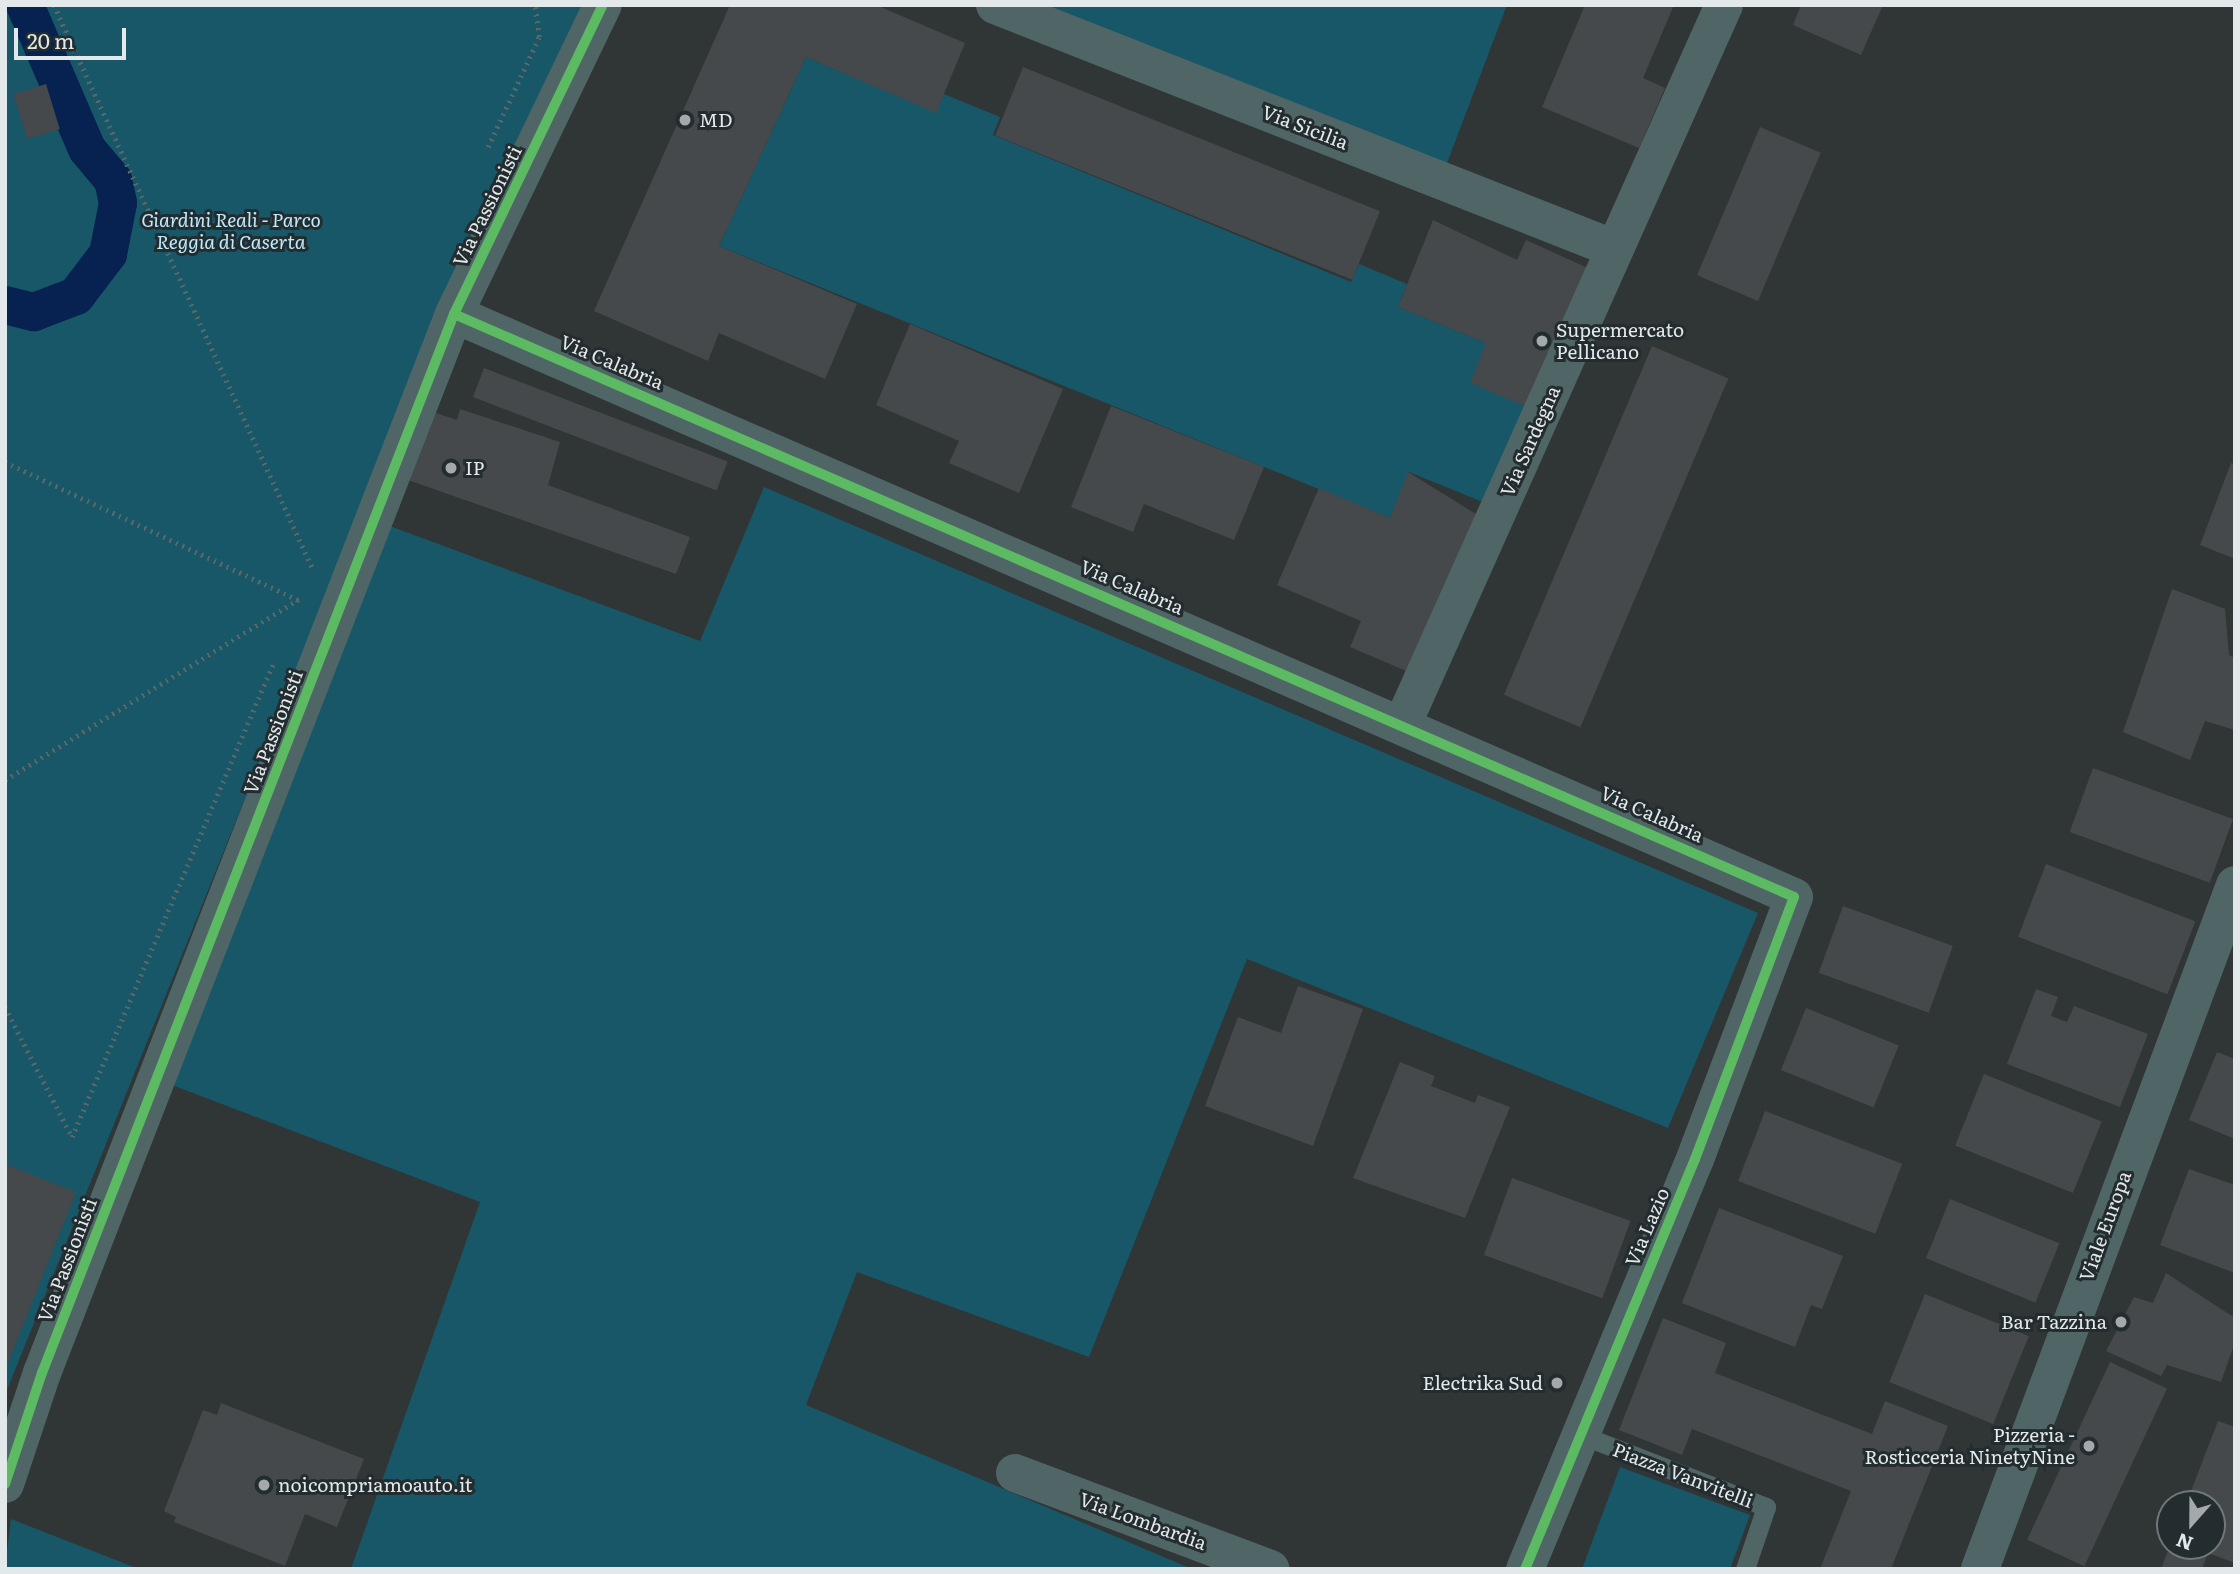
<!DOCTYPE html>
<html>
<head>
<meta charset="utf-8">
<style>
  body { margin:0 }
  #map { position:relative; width:2240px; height:1574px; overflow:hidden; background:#303536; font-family:Literata,serif }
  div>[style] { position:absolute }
  .green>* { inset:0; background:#175768 }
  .canal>* { height:38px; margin:-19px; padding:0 19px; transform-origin:19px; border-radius:19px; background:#072250 }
  .building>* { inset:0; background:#45494b; transform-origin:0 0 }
  .path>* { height:4.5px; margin-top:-2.25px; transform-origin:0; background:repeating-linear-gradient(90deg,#586768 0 2px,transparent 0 7px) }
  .service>* { height:19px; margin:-9.5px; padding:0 9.5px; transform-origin:9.5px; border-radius:9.5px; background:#4f6566 }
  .minor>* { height:38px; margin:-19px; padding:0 19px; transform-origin:19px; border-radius:19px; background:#4f6566 }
  .cycleway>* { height:10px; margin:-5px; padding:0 5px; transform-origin:5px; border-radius:5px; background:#5cba63 }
  .dots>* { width:19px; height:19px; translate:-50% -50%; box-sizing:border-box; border:4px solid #232c2f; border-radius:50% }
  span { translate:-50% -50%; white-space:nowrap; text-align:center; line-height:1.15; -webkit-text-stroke:6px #232c2f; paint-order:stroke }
  .poi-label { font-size:19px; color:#e3e8ea }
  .left { translate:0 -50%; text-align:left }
  .right { translate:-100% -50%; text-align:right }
  .street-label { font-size:19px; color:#e3e8ea }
  .park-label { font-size:19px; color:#beecfc; font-style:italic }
  .frame { position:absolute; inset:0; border:7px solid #e3e8ea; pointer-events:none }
  .north { position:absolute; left:2156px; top:1490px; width:70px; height:70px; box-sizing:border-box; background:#232c2f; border:2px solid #70777a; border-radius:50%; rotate:201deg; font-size:19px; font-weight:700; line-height:28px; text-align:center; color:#e3e8ea }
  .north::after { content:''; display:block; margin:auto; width:24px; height:32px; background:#a4a9ab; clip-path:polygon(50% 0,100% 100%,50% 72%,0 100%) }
  .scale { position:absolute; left:14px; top:28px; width:112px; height:32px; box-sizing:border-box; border:4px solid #e3e8ea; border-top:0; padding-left:9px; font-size:21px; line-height:24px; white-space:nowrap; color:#e3e8ea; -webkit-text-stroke:5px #232c2f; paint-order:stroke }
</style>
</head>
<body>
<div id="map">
  <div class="green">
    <div style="clip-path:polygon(5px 5px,582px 5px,441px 311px,5px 1395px)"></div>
    <div style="clip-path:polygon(1038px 5px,1507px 5px,1447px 163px)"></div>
    <div style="clip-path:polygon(806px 57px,936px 112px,944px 94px,1000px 117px,993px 135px,1351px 282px,1359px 264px,1407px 284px,1398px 307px,1486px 343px,1540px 412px,1500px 509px,1409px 472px,1390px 518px,719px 246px)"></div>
    <div style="clip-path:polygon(764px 487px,1758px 913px,1668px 1128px,1247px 959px,1089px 1357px,857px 1272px,806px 1405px,1192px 1569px,351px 1569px,480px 1202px,164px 1082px,387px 525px,700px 641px)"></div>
    <div style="clip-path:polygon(1620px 1467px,1750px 1515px,1730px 1569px,1582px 1569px)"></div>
    <div style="clip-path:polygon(11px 1519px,139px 1569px,5px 1569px)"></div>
  </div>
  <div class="canal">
    <div style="left:5px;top:305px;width:30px;rotate:14deg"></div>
    <div style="left:34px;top:312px;width:45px;rotate:-20.9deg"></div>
    <div style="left:76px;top:296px;width:53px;rotate:-52.7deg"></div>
    <div style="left:108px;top:254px;width:52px;rotate:-78.9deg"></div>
    <div style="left:118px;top:203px;width:24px;rotate:-102deg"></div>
    <div style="left:113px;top:180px;width:40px;rotate:-130deg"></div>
    <div style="left:87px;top:149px;width:157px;rotate:-113.3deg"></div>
  </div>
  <div class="building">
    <div style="clip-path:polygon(730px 5px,876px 5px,965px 43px,936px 113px,806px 57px,719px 246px,857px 304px,825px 379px,719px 333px,708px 361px,594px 311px)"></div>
    <div style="clip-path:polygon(1585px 5px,1674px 5px,1643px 78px,1665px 88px,1639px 148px,1542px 107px)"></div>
    <div style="clip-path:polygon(1801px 5px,1883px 5px,1861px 55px,1793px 25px)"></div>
    <div style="left:1023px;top:67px;width:385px;height:74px;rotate:22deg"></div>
    <div style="left:46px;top:84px;width:47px;height:34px;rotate:73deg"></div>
    <div style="left:1760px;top:127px;width:66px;height:161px;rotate:23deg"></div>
    <div style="clip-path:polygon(1433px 220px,1517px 260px,1526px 240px,1592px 270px,1540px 412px,1470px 383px,1486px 343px,1398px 307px)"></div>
    <div style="clip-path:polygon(910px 324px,1063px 389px,1019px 493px,949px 463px,959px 441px,876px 405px)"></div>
    <div style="left:1652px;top:346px;width:83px;height:379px;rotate:23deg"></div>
    <div style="left:484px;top:368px;width:261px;height:31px;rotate:21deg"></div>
    <div style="clip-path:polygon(1111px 406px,1264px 467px,1234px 540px,1144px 504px,1133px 532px,1071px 507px)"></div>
    <div style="clip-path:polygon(460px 409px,560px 442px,548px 485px,690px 537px,676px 574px,408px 480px,430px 411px,457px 420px)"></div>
    <div style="clip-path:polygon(2231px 463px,2235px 464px,2235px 559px,2200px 545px)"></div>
    <div style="clip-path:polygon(1408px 472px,1484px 519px,1418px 676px,1350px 647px,1361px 621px,1277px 585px,1319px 488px,1390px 518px)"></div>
    <div style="clip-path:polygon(2172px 589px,2225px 609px,2229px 655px,2235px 658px,2235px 730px,2205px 721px,2190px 760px,2123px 732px)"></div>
    <div style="left:2093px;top:768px;width:149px;height:68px;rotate:20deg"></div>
    <div style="left:2046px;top:864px;width:160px;height:78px;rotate:21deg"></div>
    <div style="left:1843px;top:906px;width:117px;height:71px;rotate:20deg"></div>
    <div style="clip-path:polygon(1298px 986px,1363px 1009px,1313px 1146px,1205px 1106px,1238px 1017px,1281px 1033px)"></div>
    <div style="clip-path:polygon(2036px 989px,2058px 997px,2051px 1016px,2067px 1022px,2074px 1006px,2148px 1034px,2120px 1107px,2007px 1064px)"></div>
    <div style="left:1806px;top:1008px;width:100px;height:67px;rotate:22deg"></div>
    <div style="clip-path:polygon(2217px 1052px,2235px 1059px,2235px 1139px,2189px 1120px)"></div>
    <div style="clip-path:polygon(1400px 1062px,1435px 1076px,1431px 1086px,1475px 1103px,1478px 1095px,1510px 1107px,1465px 1218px,1353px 1178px)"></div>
    <div style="left:1984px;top:1074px;width:127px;height:77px;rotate:22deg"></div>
    <div style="left:1765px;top:1111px;width:147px;height:75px;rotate:21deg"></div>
    <div style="clip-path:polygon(5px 1164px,76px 1192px,5px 1370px)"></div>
    <div style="clip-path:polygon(2189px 1169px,2235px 1185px,2235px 1273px,2160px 1245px)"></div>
    <div style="left:1512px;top:1178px;width:126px;height:82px;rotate:20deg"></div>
    <div style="left:1950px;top:1199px;width:118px;height:64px;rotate:22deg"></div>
    <div style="clip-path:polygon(1719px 1208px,1843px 1256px,1822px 1309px,1811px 1305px,1795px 1347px,1682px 1303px)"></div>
    <div style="clip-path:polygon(2166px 1273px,2235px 1318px,2235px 1342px,2221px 1382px,2167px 1365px,2161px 1376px,2106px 1351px,2134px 1297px,2153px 1303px)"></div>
    <div style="left:1925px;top:1294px;width:112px;height:95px;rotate:22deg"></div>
    <div style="clip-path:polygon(1663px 1318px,1726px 1343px,1715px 1373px,1872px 1434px,1885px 1401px,1948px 1426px,1891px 1569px,1820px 1569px,1851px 1491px,1692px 1429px,1682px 1455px,1619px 1430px)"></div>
    <div style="left:2110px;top:1362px;width:63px;height:196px;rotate:25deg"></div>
    <div style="clip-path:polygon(221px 1403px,364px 1459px,337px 1527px,305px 1514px,285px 1566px,174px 1522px,176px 1517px,164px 1511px,203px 1410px,217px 1415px)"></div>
    <div style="clip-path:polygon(2218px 1421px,2235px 1427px,2235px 1563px,2208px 1553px,2202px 1569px,2161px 1569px,2170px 1546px,2212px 1546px,2212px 1504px,2186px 1504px)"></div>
  </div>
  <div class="path">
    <div style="left:54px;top:5px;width:621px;rotate:65.33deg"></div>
    <div style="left:488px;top:147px;width:121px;rotate:-65.1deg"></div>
    <div style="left:539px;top:37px;width:32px;rotate:-97deg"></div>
    <div style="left:5px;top:462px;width:326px;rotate:25.2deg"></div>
    <div style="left:5px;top:780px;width:347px;rotate:-31.6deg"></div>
    <div style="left:5px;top:1007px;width:146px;rotate:62.7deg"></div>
    <div style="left:72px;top:1137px;width:514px;rotate:-66.98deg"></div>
  </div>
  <div class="service">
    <div style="left:1579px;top:1434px;width:201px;rotate:21.3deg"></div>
    <div style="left:1766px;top:1507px;width:65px;rotate:108.7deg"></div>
  </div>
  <div class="minor">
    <div style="left:995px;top:5px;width:666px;rotate:21.48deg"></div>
    <div style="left:454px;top:314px;width:1461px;rotate:23.51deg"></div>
    <div style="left:1794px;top:897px;width:280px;rotate:110.7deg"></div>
    <div style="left:1695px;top:1159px;width:444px;rotate:112.5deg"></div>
    <div style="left:1403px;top:723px;width:786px;rotate:-65.91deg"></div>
    <div style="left:1015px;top:1473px;width:273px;rotate:20.6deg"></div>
    <div style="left:5px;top:1484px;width:117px;rotate:-71.6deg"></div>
    <div style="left:42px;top:1373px;width:1136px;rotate:-68.74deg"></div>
    <div style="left:454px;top:314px;width:343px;rotate:-64.3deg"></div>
    <div style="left:1980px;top:1569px;width:730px;rotate:-69.55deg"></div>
  </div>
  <div class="cycleway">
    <div style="left:454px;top:314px;width:1461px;rotate:23.51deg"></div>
    <div style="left:1794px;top:897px;width:280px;rotate:110.7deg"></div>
    <div style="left:1695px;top:1159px;width:444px;rotate:112.5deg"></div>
    <div style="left:5px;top:1484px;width:117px;rotate:-71.6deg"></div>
    <div style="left:42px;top:1373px;width:1136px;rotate:-68.74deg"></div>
    <div style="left:454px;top:314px;width:343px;rotate:-64.3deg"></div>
  </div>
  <div class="dots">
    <div style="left:685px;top:120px;background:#a4a9ab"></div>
    <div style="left:1542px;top:341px;background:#a4a9ab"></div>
    <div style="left:451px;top:468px;background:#a4a9ab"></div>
    <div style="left:2121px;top:1322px;background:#a4a9ab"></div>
    <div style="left:1557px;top:1383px;background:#a4a9ab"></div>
    <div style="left:2089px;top:1446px;background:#a4a9ab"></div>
    <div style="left:264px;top:1485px;background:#a4a9ab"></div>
  </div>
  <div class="poi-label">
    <span class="left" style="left:699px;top:120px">MD</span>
    <span class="left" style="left:1556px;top:341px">Supermercato<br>Pellicano</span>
    <span class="left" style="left:465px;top:468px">IP</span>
    <span class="right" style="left:2107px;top:1322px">Bar Tazzina</span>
    <span class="right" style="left:1543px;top:1383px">Electrika Sud</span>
    <span class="right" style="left:2075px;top:1446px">Pizzeria -<br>Rosticceria NinetyNine</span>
    <span class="left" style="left:278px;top:1485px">noicompriamoauto.it</span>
  </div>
  <div class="street-label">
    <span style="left:1305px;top:127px;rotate:21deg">Via Sicilia</span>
    <span style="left:487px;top:206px;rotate:-64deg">Via Passionisti</span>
    <span style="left:612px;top:362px;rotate:23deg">Via Calabria</span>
    <span style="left:1530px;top:441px;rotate:-66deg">Via Sardegna</span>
    <span style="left:1132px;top:587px;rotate:23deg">Via Calabria</span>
    <span style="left:273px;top:732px;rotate:-69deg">Via Passionisti</span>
    <span style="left:1652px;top:814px;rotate:24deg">Via Calabria</span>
    <span style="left:2105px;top:1226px;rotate:-70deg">Viale Europa</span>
    <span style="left:1647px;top:1227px;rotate:-67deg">Via Lazio</span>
    <span style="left:67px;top:1260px;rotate:-69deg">Via Passionisti</span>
    <span style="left:1683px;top:1475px;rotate:21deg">Piazza Vanvitelli</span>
    <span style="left:1143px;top:1521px;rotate:20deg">Via Lombardia</span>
  </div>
  <div class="park-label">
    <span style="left:231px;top:231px">Giardini Reali - Parco<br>Reggia di Caserta</span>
  </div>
  <div class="frame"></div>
  <div class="north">N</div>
  <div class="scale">20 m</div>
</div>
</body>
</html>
